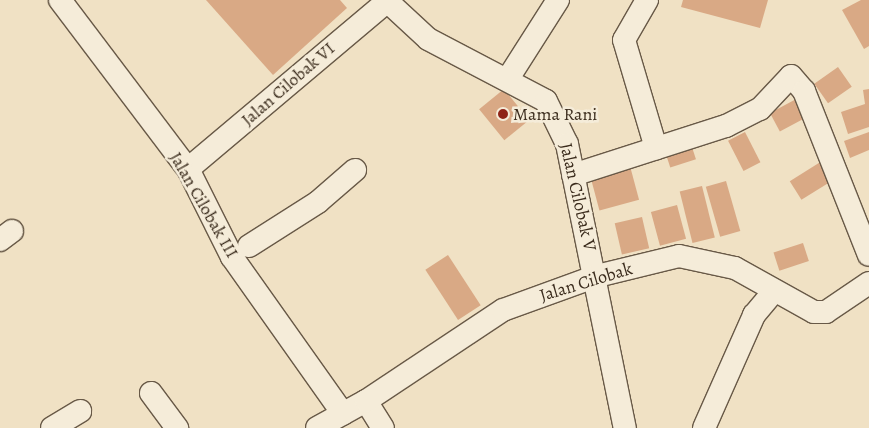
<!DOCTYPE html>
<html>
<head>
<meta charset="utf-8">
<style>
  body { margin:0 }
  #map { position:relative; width:869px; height:428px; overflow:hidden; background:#f0e1c4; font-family:Alegreya,serif }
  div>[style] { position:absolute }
  .building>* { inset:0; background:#d9a985; transform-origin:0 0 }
  .roads { filter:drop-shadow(1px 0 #685947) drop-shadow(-1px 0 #685947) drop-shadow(0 1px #685947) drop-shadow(0 -1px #685947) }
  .minor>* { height:22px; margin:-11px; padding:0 11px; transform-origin:11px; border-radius:11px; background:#f5ecd9 }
  .dots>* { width:14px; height:14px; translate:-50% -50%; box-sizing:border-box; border:2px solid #f5ecd9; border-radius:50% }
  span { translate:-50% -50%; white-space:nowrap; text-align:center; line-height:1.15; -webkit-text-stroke:5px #f5ecd9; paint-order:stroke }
  .street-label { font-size:18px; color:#3b2c1d }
  .poi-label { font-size:18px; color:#3b2c1d }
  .left { translate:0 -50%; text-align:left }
</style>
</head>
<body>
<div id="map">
  <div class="building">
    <div style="clip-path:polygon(206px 0,340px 0,347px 8px,273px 75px)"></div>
    <div style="clip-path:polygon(683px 0,768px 0,760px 28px,681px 7px)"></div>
    <div style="clip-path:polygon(861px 0,869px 0,869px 46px,864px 49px,842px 10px)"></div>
    <div style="left:838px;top:67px;width:24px;height:29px;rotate:55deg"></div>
    <div style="left:504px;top:89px;width:40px;height:32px;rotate:51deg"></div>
    <div style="clip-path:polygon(869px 89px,869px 127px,848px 134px,841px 112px,865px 104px,863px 90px)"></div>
    <div style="left:800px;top:97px;width:21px;height:34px;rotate:62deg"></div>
    <div style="left:745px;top:132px;width:34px;height:19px;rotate:63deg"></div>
    <div style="clip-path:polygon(869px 132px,869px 150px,850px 158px,844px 141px)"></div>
    <div style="left:691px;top:144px;width:16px;height:27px;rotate:72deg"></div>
    <div style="left:822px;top:161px;width:22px;height:38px;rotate:58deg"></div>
    <div style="left:630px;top:166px;width:35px;height:41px;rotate:75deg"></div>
    <div style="left:726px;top:181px;width:52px;height:21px;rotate:74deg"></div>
    <div style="left:702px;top:186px;width:53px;height:23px;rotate:76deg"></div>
    <div style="left:677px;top:205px;width:35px;height:27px;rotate:75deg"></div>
    <div style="left:642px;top:217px;width:32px;height:28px;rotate:77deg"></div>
    <div style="left:803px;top:243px;width:19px;height:31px;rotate:72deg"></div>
    <div style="left:448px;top:255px;width:60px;height:27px;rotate:57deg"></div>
  </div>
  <div class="roads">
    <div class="minor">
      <div style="left:60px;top:0;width:212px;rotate:52.9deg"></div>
      <div style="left:188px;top:169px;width:98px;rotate:63.4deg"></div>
      <div style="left:232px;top:257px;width:192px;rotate:54.7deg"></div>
      <div style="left:647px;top:0;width:46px;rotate:119.9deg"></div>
      <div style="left:624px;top:40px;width:113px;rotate:73.5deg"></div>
      <div style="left:387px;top:1px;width:56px;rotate:42.8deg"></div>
      <div style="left:428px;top:39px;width:133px;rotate:27.7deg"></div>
      <div style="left:546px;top:101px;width:48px;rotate:64deg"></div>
      <div style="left:567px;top:144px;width:290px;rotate:78.5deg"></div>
      <div style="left:507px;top:80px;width:95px;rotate:-57.5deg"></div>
      <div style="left:188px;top:169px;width:263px;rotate:-40.1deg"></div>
      <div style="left:573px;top:175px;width:161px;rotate:-17.8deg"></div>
      <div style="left:726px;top:126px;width:38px;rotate:-27deg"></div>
      <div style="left:760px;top:109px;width:45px;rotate:-46.8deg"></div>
      <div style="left:791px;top:76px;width:20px;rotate:49deg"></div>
      <div style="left:804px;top:91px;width:176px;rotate:68.4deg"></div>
      <div style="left:0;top:240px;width:15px;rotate:-37deg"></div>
      <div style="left:249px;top:246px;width:82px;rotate:-32.5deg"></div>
      <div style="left:318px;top:202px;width:49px;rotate:-40.9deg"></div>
      <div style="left:151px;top:393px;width:44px;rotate:53.4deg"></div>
      <div style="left:366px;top:401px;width:32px;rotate:58deg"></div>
      <div style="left:52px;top:428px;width:33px;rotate:-31deg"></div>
      <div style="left:317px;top:428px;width:56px;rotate:-28.9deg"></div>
      <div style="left:366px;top:401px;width:164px;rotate:-33.6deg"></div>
      <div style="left:503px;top:310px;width:100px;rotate:-19.9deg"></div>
      <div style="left:597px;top:276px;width:84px;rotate:-13.7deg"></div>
      <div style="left:679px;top:256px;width:57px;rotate:12.1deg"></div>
      <div style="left:735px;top:268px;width:90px;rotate:29.1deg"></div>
      <div style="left:814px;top:312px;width:12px"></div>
      <div style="left:826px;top:312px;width:52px;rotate:-34deg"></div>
      <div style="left:704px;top:428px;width:124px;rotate:-66.1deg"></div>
      <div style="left:754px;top:315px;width:30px;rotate:-50deg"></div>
    </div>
  </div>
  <div class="dots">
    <div style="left:503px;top:114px;background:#8f2418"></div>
  </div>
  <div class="street-label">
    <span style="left:288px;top:84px;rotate:-41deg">Jalan Cilobak VI</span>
    <span style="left:578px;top:197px;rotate:77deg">Jalan Cilobak V</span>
    <span style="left:204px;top:205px;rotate:60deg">Jalan Cilobak III</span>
    <span style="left:586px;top:282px;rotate:-17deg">Jalan Cilobak</span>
  </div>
  <div class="poi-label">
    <span class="left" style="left:513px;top:114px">Mama Rani</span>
  </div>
</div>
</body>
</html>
